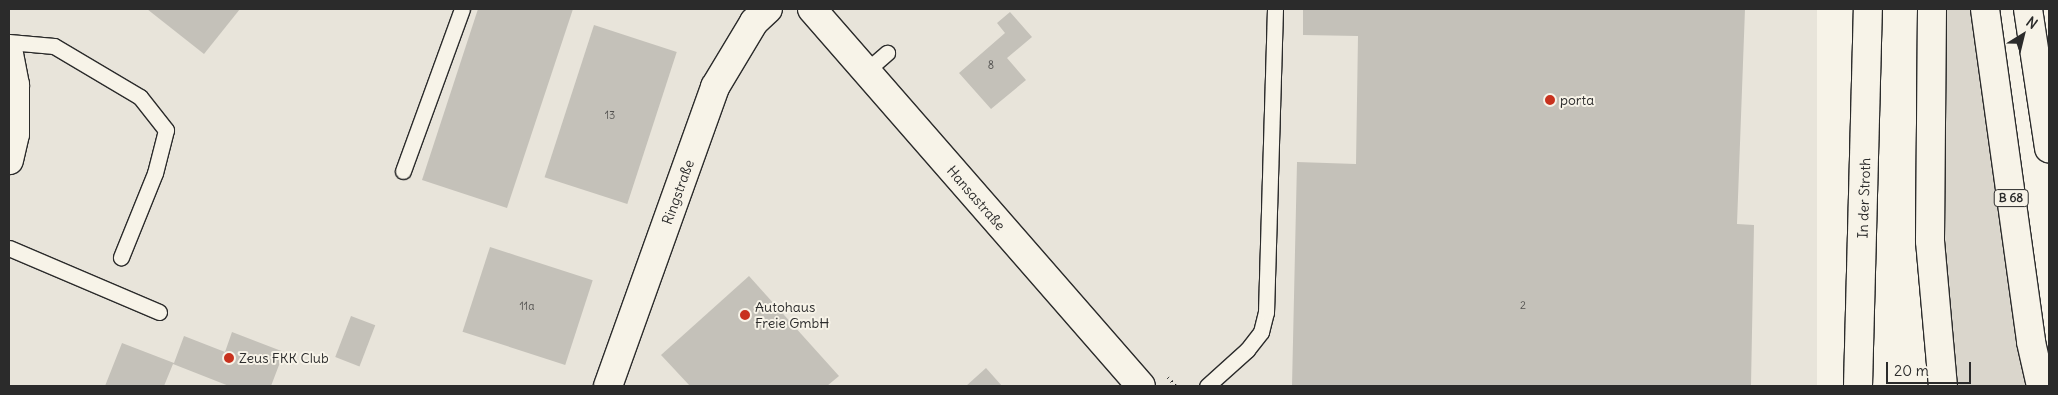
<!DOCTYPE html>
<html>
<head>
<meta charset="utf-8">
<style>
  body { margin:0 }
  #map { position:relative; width:2058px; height:395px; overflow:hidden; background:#f7f3e8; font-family:Delius,sans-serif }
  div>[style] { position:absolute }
  .built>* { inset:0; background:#e8e4da; transform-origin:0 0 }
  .green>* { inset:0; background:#dad6cc }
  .building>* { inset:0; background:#c4c1b9; transform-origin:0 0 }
  .path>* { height:3px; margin-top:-1.5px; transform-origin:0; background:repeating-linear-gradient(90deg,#2b2b2b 0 1px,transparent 0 5px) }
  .roads { filter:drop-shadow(1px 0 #2b2b2b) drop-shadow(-1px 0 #2b2b2b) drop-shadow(0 1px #2b2b2b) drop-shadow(0 -1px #2b2b2b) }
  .lane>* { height:15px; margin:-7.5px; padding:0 7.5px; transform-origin:7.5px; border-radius:7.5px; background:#f7f3e8 }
  .street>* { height:28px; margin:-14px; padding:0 14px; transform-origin:14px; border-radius:14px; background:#f7f3e8 }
  .secondary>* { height:28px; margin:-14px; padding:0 14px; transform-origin:14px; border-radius:14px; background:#f7f3e8 }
  .highway>* { height:28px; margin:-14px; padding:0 14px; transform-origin:14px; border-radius:14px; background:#f7f3e8 }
  .dots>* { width:14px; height:14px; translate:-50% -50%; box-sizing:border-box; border:2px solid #f7f3e8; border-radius:50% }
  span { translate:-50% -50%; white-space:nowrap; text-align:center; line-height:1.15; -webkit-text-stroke:4px #f7f3e8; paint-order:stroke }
  .number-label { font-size:11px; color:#51504e }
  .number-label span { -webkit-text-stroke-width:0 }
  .shield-label span { padding:1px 4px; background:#f7f3e8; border:1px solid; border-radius:4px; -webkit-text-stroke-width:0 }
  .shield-label { font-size:12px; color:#2b2b2b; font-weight:700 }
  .poi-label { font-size:14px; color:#2b2b2b }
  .left { translate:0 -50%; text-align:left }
  .street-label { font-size:14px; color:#2b2b2b }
  .frame { position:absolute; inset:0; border:10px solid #2b2b2b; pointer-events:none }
  .north { position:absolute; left:1998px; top:10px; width:50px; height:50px; -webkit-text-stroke:4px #f7f3e8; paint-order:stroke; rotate:36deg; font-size:14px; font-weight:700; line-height:20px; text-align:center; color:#2b2b2b }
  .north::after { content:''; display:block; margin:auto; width:18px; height:22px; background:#2b2b2b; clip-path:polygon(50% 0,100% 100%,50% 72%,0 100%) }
  .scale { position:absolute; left:1886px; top:362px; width:85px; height:22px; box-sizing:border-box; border:2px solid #2b2b2b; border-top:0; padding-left:6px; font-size:15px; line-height:18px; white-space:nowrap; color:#2b2b2b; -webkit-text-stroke:4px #f7f3e8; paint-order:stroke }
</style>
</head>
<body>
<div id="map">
  <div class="built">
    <div style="left:9px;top:9px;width:1808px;height:377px"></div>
  </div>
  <div class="green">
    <div style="clip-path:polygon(1932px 9px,1985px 9px,2041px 386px,1943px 386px)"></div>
  </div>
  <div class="building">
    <div style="clip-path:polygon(147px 9px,240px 9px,204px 54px)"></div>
    <div style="clip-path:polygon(478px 9px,573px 9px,507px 208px,422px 180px)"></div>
    <div style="clip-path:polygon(1303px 9px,1745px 9px,1737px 224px,1754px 225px,1751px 386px,1292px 386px,1297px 162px,1356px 164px,1358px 36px,1303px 35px)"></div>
    <div style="clip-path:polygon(1010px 12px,1032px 37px,1007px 58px,1026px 80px,991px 109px,959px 73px,1005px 33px,997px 23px)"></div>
    <div style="left:594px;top:25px;width:87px;height:160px;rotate:18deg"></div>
    <div style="left:490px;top:247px;width:108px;height:89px;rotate:18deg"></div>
    <div style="clip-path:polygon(749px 276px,839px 376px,827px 386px,690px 386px,661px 355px)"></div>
    <div style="left:351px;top:316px;width:26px;height:44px;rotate:21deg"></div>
    <div style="clip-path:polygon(232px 332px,284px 352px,271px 386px,229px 386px,173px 364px,164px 386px,105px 386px,122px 343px,174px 363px,184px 336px,225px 352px)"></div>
    <div style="clip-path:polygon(986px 368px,1002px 386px,966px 386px)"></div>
  </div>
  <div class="path">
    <div style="left:1168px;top:377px;width:12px;rotate:48deg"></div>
  </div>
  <div class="roads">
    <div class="lane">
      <div style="left:9px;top:42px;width:45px;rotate:5.1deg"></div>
      <div style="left:54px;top:46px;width:100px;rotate:30.7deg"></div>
      <div style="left:140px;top:97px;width:42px;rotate:51.8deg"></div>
      <div style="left:166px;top:130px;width:44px;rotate:104.3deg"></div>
      <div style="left:155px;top:173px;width:91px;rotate:112deg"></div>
      <div style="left:866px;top:71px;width:28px;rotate:-41deg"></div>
      <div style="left:403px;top:171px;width:172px;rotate:-70deg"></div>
      <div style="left:9px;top:248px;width:163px;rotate:23.1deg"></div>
      <div style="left:1207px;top:386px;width:54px;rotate:-42deg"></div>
      <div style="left:1247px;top:350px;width:23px;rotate:-52deg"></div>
      <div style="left:1261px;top:332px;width:21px;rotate:-76deg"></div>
      <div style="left:1266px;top:312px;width:303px;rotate:-88.3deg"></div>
    </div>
    <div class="street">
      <div style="left:812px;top:9px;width:500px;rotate:48.89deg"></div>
      <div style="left:9px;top:54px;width:32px;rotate:79deg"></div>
      <div style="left:15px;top:85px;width:49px;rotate:90deg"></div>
      <div style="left:15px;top:134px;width:27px;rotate:103deg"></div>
      <div style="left:608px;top:386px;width:318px;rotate:-70.3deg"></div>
      <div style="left:715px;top:87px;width:76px;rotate:-59deg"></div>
      <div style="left:754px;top:22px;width:19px;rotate:-43deg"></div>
    </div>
    <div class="secondary">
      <div style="left:1858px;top:386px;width:377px;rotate:-88.5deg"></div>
    </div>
    <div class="highway">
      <div style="left:1932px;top:9px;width:232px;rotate:90.5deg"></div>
      <div style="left:1930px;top:241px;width:146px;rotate:84.9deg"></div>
      <div style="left:1985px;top:9px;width:336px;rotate:82.1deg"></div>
      <div style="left:2031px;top:342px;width:45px;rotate:77.2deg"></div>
      <div style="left:2028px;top:9px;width:141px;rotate:81.4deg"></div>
    </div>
  </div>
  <div class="dots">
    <div style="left:1550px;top:100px;background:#c8321e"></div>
    <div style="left:745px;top:315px;background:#c8321e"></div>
    <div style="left:229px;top:358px;background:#c8321e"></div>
  </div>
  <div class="number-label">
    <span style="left:991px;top:65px">8</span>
    <span style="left:610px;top:115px">13</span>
    <span style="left:1523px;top:305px">2</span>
    <span style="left:527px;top:306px">11a</span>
  </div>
  <div class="shield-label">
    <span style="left:2011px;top:198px">B 68</span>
  </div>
  <div class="poi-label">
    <span class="left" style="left:1560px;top:100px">porta</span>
    <span class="left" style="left:755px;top:315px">Autohaus<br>Freie GmbH</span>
    <span class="left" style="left:239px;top:358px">Zeus FKK Club</span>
  </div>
  <div class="street-label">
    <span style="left:678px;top:192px;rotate:-70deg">Ringstraße</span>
    <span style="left:976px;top:198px;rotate:49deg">Hansastraße</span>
    <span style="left:1864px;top:198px;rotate:-88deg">In der Stroth</span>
  </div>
  <div class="frame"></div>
  <div class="north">N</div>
  <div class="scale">20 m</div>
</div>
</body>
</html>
